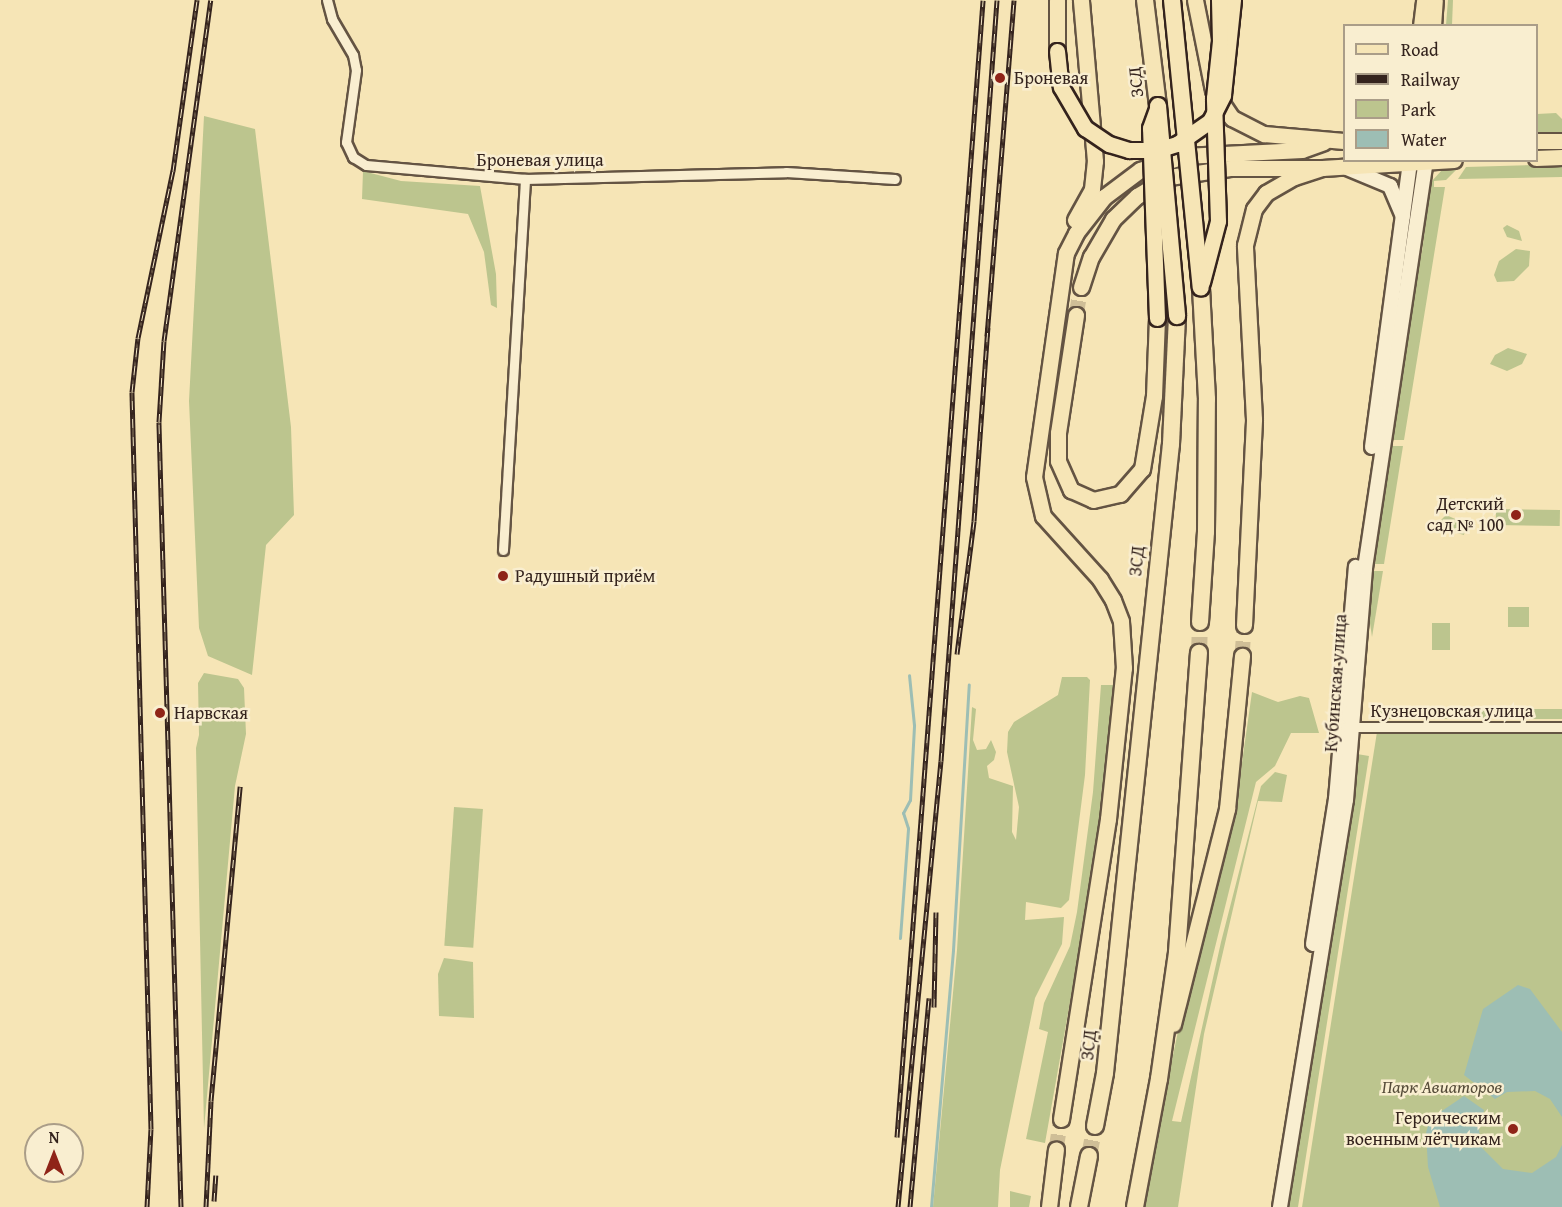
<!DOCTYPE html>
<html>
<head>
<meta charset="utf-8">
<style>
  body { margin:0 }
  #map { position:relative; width:1562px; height:1207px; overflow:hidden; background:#f6e5b6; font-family:"Gentium Book Plus",serif }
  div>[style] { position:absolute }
  .green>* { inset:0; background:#bcc58e; transform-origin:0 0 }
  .water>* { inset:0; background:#9dbeb4 }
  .stream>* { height:3px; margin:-1.5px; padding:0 1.5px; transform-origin:1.5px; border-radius:1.5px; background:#9dbeb4 }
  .primary-tunnel>* { height:15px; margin-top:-7.5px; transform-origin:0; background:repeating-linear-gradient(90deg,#cfbe97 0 15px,transparent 0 23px) }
  .motorway-tunnel>* { height:16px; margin-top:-8px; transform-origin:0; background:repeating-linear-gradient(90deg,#cfbe97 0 16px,transparent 0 24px) }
  .roads { filter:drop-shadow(2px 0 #645443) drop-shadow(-2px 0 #645443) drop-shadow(0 2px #645443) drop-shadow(0 -2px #645443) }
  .minor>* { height:9px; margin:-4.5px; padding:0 4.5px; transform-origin:4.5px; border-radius:4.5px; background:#f9eed0 }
  .secondary>* { height:14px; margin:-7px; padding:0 7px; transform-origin:7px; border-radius:7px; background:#f9eed0 }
  .primary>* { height:15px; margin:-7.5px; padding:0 7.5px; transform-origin:7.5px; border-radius:7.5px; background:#f6e5b6 }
  .motorway>* { height:16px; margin:-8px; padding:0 8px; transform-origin:8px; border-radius:8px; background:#f6e5b6 }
  .rail>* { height:5px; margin-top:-2.5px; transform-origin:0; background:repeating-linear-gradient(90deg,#f9eed0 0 9px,#34231d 0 18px); box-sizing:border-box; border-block:2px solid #34231d }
  .bridges { filter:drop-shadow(2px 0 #34231d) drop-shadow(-2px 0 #34231d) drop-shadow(0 2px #34231d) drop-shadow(0 -2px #34231d) }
  .primary-bridge>* { height:15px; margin:-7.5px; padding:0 7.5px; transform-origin:7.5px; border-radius:7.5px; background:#f6e5b6 }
  .motorway-bridge>* { height:16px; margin:-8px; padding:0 8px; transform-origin:8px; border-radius:8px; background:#f6e5b6 }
  .dots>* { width:16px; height:16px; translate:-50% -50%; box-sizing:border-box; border:3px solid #f9eed0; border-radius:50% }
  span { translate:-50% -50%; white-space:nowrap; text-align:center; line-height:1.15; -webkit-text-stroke:5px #f9eed0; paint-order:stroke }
  .poi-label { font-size:18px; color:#34231d }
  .left { translate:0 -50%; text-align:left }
  .right { translate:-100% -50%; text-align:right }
  .street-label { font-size:18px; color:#34231d }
  .park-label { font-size:18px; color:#564c39; font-style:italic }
  .legend { position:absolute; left:1343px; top:24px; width:195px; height:138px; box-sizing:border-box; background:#f9eed0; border:2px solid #aa9d88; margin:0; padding:8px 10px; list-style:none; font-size:18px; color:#34231d }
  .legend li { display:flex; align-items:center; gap:12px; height:30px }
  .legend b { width:30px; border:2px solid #aa9d88 }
  .north { position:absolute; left:24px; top:1123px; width:60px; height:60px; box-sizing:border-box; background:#f9eed0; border:2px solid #aa9d88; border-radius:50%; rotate:0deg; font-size:16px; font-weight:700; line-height:24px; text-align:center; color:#34231d }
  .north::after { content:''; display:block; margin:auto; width:21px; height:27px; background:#8f2418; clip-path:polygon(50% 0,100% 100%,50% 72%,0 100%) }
</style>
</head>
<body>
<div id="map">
  <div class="green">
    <div style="clip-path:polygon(1448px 0,1453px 0,1452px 25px,1446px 25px)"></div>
    <div style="clip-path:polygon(1556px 113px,1562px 119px,1562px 133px,1537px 133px,1537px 114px)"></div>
    <div style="clip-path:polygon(204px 116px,255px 129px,291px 427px,294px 515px,266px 545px,252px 675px,208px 656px,199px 628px,189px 401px)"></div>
    <div style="clip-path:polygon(1562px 164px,1562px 177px,1458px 179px,1466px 167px)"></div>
    <div style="clip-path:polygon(1460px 166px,1446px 180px,1434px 181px,1434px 187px,1445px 187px,1404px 440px,1392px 440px,1389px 437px,1411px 292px,1422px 252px,1431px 182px,1442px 170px)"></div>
    <div style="clip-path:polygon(363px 171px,401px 181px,480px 186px,496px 274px,497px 308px,491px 305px,484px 252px,468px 214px,362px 199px)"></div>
    <div style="clip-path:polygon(1507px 225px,1519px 231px,1522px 241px,1507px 237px,1503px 228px)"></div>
    <div style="clip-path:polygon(1516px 249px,1530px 251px,1529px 266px,1514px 281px,1497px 282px,1494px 275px,1499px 261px)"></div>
    <div style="clip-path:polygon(1508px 348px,1527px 354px,1522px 364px,1507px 371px,1490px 364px,1495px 355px)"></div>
    <div style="clip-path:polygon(1391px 446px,1403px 446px,1384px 564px,1375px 564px,1387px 449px)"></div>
    <div style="left:1496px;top:509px;width:64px;height:16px;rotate:1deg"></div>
    <div style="clip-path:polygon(1446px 515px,1460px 521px,1465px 526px,1464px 535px,1446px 530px,1441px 520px)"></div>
    <div style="clip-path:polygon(1374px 571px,1383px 571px,1372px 637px,1368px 609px,1371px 574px)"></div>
    <div style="left:1508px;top:607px;width:21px;height:20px"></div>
    <div style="left:1432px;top:623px;width:18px;height:27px"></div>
    <div style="clip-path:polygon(204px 673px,238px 679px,244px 688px,246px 734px,235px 786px,204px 1129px,196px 748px,199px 735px,198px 683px)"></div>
    <div style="clip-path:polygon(1062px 677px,1087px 677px,1090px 680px,1085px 775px,1069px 900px,1061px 908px,1026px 902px,1025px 920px,1064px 917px,1062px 944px,1035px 998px,1000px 1170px,998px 1207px,933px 1207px,957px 950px,972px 707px,976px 709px,973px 740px,977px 750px,986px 749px,991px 740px,996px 752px,994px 760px,987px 766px,989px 778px,1013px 786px,1012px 832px,1016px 840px,1019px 807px,1007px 752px,1008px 732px,1014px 722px,1058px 695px)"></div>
    <div style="clip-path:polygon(1101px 685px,1116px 685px,1098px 844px,1045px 1143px,1026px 1139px,1048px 1032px,1039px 1029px,1044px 1003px,1070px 946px,1077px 912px,1093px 792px)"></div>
    <div style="clip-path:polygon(1252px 692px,1278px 702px,1300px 696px,1309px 698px,1319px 733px,1291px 733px,1275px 766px,1256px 782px,1172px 1121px,1181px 1122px,1221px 942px,1261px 786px,1275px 772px,1287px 775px,1282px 802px,1258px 801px,1204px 1034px,1178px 1207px,1141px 1207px,1184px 1003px,1235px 812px)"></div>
    <div style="left:1378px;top:709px;width:114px;height:10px"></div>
    <div style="left:1499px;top:709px;width:63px;height:10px"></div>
    <div style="clip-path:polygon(1377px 732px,1562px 732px,1562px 1207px,1302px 1207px)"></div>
    <div style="clip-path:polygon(1357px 754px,1369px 756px,1298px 1207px,1288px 1207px)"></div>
    <div style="left:454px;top:807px;width:29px;height:139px;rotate:4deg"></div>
    <div style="clip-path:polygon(444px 958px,473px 962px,474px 1018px,439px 1016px,438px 974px)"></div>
    <div style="clip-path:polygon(1010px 1191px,1031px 1196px,1029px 1207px,1010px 1207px)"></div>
  </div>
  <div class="water">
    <div style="clip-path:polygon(1518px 985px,1530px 989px,1562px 1032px,1562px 1117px,1550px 1099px,1535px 1091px,1507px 1092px,1495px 1099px,1464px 1075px,1483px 1009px)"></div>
    <div style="clip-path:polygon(1464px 1096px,1484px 1110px,1479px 1130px,1482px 1148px,1503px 1169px,1532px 1173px,1556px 1157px,1562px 1145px,1562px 1207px,1440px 1207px,1428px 1167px,1426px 1133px,1430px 1119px)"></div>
  </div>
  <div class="stream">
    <div style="left:900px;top:938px;width:110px;rotate:-85.8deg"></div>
    <div style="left:908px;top:828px;width:16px;rotate:-108deg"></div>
    <div style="left:903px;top:813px;width:15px;rotate:-62deg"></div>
    <div style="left:910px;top:800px;width:75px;rotate:-86.9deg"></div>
    <div style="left:914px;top:725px;width:50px;rotate:-95.7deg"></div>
    <div style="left:931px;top:1207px;width:258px;rotate:-85.1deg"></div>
    <div style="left:953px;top:950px;width:266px;rotate:-86.6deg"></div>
  </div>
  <div class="primary-tunnel">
    <div style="left:1076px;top:315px;width:28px;rotate:-80deg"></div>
    <div style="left:1242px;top:656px;width:31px;rotate:-86deg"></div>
    <div style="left:1056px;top:1149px;width:30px;rotate:-81deg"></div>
  </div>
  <div class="motorway-tunnel">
    <div style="left:1199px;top:653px;width:31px;rotate:-88deg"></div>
    <div style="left:1089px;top:1156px;width:31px;rotate:-79deg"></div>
  </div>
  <div class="roads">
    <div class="minor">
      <div style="left:327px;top:0;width:20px;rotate:75deg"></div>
      <div style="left:332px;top:19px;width:42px;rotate:59.7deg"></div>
      <div style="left:353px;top:55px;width:15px;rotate:79deg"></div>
      <div style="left:356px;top:70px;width:73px;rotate:97.9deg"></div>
      <div style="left:346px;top:142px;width:17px;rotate:65deg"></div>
      <div style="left:353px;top:157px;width:15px;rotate:32deg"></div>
      <div style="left:366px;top:165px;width:160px;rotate:5deg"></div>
      <div style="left:525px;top:179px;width:261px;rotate:-1.5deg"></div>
      <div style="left:786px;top:172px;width:109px;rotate:3.7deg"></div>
      <div style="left:503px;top:550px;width:372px;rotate:-86.6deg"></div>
      <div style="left:1348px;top:727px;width:214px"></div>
    </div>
    <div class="secondary">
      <div style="left:1347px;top:168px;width:47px;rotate:22.7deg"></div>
      <div style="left:1390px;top:186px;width:33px;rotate:67deg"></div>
      <div style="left:1372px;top:447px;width:288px;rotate:-82.4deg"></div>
      <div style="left:1313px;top:944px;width:147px;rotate:-81deg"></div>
      <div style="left:1336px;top:799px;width:233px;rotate:-85.1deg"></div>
      <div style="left:1280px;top:1207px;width:412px;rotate:-80.8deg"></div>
      <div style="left:1346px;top:800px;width:233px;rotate:-85.3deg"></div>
      <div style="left:1365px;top:568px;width:412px;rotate:-81.5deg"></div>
    </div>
    <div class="primary">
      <div style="left:1195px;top:0;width:92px;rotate:78.7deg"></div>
      <div style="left:1213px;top:90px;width:34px;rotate:56deg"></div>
      <div style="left:1232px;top:118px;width:36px;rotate:27deg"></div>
      <div style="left:1264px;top:134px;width:80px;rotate:5deg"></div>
      <div style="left:1421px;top:26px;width:26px;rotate:-83deg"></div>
      <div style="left:1433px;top:26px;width:26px;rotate:-86deg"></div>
      <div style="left:1057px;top:51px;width:51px;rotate:-90deg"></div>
      <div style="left:1536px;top:141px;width:26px"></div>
      <div style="left:1536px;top:158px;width:26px;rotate:-2deg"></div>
      <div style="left:1075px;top:220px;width:35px;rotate:-61deg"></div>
      <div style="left:1092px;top:189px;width:28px;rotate:-84deg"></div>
      <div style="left:1095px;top:161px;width:162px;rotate:-95deg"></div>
      <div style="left:1081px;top:287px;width:32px;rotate:-72deg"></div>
      <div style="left:1091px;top:257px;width:44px;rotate:-59.9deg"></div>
      <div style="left:1113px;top:219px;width:33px;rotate:-44deg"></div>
      <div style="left:1137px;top:196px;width:37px;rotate:-31deg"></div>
      <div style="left:1169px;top:177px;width:63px;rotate:-8.3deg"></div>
      <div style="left:1231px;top:168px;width:91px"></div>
      <div style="left:1322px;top:168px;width:132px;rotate:-3.5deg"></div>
      <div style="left:1076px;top:315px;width:119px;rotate:98.7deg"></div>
      <div style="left:1058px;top:433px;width:28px;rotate:90deg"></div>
      <div style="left:1058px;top:461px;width:32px;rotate:66deg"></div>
      <div style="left:1071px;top:490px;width:24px;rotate:24deg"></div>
      <div style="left:1093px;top:500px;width:28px;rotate:-13deg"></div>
      <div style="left:1120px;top:494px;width:33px;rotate:-49deg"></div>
      <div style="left:1142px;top:469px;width:74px;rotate:-80.7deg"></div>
      <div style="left:1154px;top:396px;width:78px;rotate:-87.8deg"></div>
      <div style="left:1244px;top:625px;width:206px;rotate:-87.2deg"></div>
      <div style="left:1254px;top:419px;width:174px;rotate:-93deg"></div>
      <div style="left:1245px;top:245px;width:37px;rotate:-76deg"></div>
      <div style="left:1254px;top:209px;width:20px;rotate:-53deg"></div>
      <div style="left:1266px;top:193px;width:32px;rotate:-30deg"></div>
      <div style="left:1294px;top:177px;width:29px;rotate:-18deg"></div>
      <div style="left:1173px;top:1024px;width:222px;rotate:-75.9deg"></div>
      <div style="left:1227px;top:809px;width:154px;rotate:-84.4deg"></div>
      <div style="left:1061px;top:1119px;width:304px;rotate:-81.1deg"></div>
      <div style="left:1108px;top:819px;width:152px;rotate:-84deg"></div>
      <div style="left:1124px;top:668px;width:47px;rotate:-93.7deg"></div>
      <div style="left:1121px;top:621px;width:22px;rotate:-111deg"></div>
      <div style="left:1113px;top:600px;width:25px;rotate:-122deg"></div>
      <div style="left:1100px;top:579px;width:85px;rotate:-132.1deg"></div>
      <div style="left:1043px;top:516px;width:40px;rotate:-103deg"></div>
      <div style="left:1034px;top:477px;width:226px;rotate:-81.9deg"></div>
      <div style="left:1066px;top:253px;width:22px;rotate:-63deg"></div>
      <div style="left:1076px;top:233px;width:46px;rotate:-52.1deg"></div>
      <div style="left:1104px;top:197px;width:45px;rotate:-36.9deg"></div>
      <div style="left:1140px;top:170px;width:46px;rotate:-17.7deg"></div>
      <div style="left:1184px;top:156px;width:118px;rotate:-2.9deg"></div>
      <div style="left:1302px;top:150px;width:23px;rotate:-20deg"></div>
      <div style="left:1049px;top:1207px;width:58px;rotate:-83.1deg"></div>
    </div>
    <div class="motorway">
      <div style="left:1145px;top:0;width:107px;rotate:83deg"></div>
      <div style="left:1200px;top:622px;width:90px;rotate:-86.2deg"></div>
      <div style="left:1206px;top:532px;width:133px;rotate:-89.6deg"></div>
      <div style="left:1207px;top:399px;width:111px;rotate:-93.1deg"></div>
      <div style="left:1095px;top:1126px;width:54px;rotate:-79.3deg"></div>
      <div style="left:1105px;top:1073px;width:632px;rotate:-84.01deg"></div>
      <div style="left:1171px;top:444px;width:128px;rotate:-87.3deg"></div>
      <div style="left:1079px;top:1207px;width:52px;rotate:-78.9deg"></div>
      <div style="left:1135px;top:1207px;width:130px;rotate:-79.4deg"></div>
      <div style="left:1159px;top:1079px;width:128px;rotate:-81.9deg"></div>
      <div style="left:1177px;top:952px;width:300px;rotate:-85.8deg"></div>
    </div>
  </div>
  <div class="rail">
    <div style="left:987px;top:336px;width:337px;rotate:-85.4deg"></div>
    <div style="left:957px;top:654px;width:134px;rotate:-82.7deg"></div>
    <div style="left:974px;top:521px;width:194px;rotate:-85.9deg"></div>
    <div style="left:934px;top:1007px;width:95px;rotate:-88.8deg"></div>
    <div style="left:897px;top:1137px;width:1140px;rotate:-85.67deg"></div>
    <div style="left:214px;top:1201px;width:26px;rotate:-86deg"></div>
    <div style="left:147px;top:1207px;width:78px;rotate:-87.1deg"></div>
    <div style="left:151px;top:1129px;width:737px;rotate:-91.48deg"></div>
    <div style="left:132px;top:392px;width:54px;rotate:-83.7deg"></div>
    <div style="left:138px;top:338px;width:171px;rotate:-78.2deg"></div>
    <div style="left:173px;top:171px;width:173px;rotate:-82deg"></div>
    <div style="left:181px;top:1207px;width:785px;rotate:-91.61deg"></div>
    <div style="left:159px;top:422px;width:81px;rotate:-86.5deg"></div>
    <div style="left:164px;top:341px;width:344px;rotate:-82.2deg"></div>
    <div style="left:206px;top:1207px;width:106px;rotate:-87.3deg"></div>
    <div style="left:211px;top:1101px;width:316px;rotate:-84.7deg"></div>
    <div style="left:898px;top:1207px;width:448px;rotate:-84.5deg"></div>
    <div style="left:941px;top:761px;width:763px;rotate:-85.79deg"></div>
    <div style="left:910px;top:1207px;width:210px;rotate:-84.8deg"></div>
  </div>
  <div class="bridges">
    <div class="primary-bridge">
      <div style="left:1057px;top:51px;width:36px;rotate:84deg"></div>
      <div style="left:1061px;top:87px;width:48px;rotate:59.7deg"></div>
      <div style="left:1085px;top:128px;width:29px;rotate:34deg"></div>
      <div style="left:1109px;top:144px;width:21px;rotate:17deg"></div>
      <div style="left:1129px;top:150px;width:28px"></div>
      <div style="left:1157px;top:150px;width:21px;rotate:-17deg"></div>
      <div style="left:1177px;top:144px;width:40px;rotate:-34.9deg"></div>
      <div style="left:1210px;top:121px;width:29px;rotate:-63deg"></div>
      <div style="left:1223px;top:95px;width:96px;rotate:-84deg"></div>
      <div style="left:1202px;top:282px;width:63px;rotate:-75.3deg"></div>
      <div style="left:1218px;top:221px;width:123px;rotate:-91.9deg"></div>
      <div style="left:1214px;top:98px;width:57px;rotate:-84deg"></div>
      <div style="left:1220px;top:41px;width:41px;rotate:-91.4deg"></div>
      <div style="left:1157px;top:318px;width:190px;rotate:-92.1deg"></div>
      <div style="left:1150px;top:128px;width:23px;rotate:-70deg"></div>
    </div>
    <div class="motorway-bridge">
      <div style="left:1172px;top:0;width:289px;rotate:84.3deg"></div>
      <div style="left:1158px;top:106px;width:211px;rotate:84.8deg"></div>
    </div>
  </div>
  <div class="dots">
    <div style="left:1000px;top:78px;background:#8f2418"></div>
    <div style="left:1516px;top:515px;background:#8f2418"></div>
    <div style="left:503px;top:576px;background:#8f2418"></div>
    <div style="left:160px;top:713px;background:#8f2418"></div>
    <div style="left:1513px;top:1129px;background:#8f2418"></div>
  </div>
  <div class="poi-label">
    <span class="left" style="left:1014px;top:78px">Броневая</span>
    <span class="right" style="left:1504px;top:515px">Детский<br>сад № 100</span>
    <span class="left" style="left:515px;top:576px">Радушный приём</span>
    <span class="left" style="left:174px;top:713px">Нарвская</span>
    <span class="right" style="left:1501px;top:1129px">Героическим<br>военным лётчикам</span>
  </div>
  <div class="street-label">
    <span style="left:1136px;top:82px;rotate:-96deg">ЗСД</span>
    <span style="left:540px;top:160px">Броневая улица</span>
    <span style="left:1137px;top:561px;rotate:-84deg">ЗСД</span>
    <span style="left:1336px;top:683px;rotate:-86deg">Кубинская улица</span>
    <span style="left:1452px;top:711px">Кузнецовская улица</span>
    <span style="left:1089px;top:1045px;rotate:-84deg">ЗСД</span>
  </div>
  <div class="park-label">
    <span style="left:1442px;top:1087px">Парк Авиаторов</span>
  </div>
  <ul class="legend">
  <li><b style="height:8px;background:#f6e5b6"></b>Road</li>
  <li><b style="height:8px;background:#34231d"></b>Railway</li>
  <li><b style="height:16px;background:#bcc58e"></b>Park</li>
  <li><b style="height:16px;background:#9dbeb4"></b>Water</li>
  </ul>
  <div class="north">N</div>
</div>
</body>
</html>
